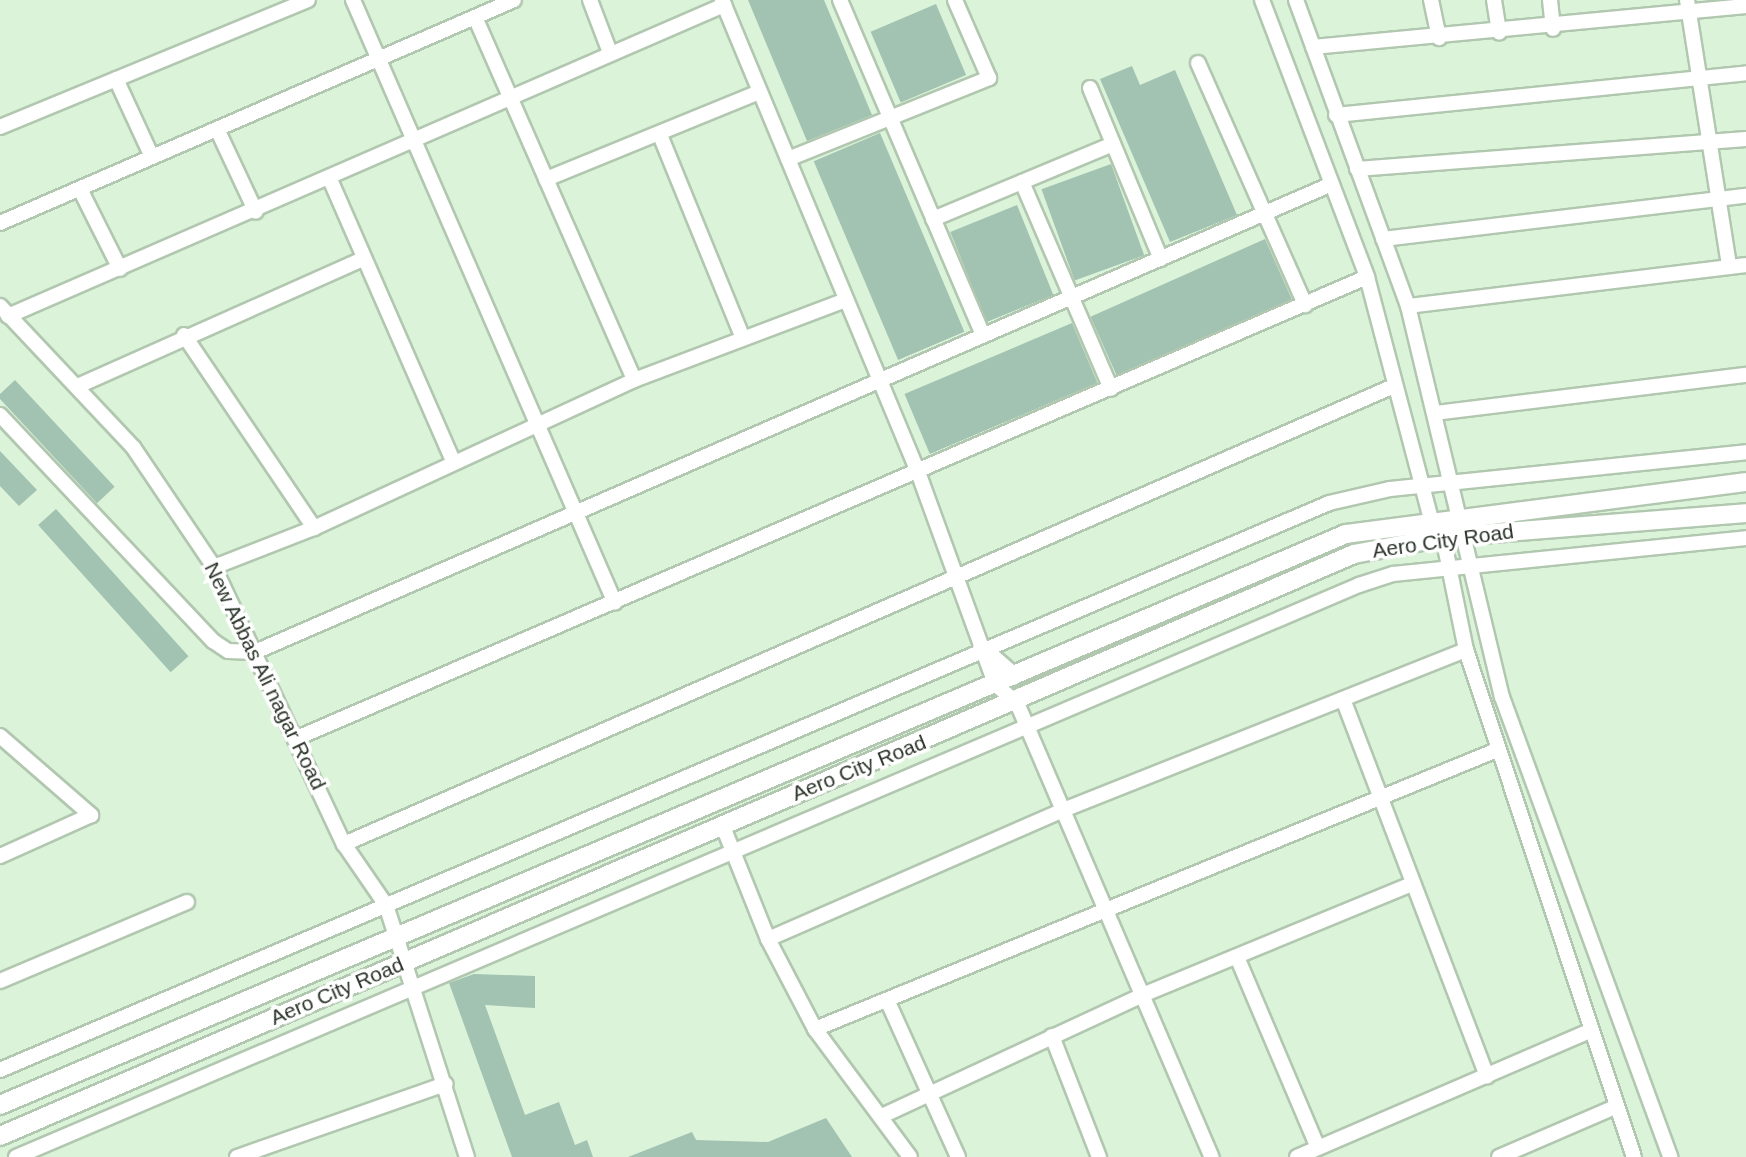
<!DOCTYPE html>
<html>
<head>
<meta charset="utf-8">
<style>
  body { margin:0 }
  #map { position:relative; width:1746px; height:1157px; overflow:hidden; background:#dbf3d9; font-family:Arial,sans-serif }
  div>[style] { position:absolute }
  .building>* { inset:0; background:#a2c2b2; transform-origin:0 0 }
  .roads { filter:drop-shadow(2px 0 #b1c7af) drop-shadow(-2px 0 #b1c7af) drop-shadow(0 2px #b1c7af) drop-shadow(0 -2px #b1c7af) }
  .minor>* { height:14px; margin:-7px; padding:0 7px; transform-origin:7px; border-radius:7px; background:#fff }
  .tertiary>* { height:18px; margin:-9px; padding:0 9px; transform-origin:9px; border-radius:9px; background:#fff }
  span { translate:-50% -50%; white-space:nowrap; text-align:center; line-height:1.15; -webkit-text-stroke:7px #fff; paint-order:stroke }
  .street-label { font-size:21px; color:#2a3329 }
</style>
</head>
<body>
<div id="map">
  <div class="building">
    <div style="clip-path:polygon(748px 0,824px 0,872px 115px,807px 141px)"></div>
    <div style="left:936px;top:4px;width:77px;height:71px;rotate:67deg"></div>
    <div style="clip-path:polygon(1132px 66px,1140px 85px,1175px 70px,1237px 215px,1170px 242px,1100px 79px)"></div>
    <div style="left:880px;top:133px;width:216px;height:72px;rotate:67deg"></div>
    <div style="left:1111px;top:164px;width:97px;height:74px;rotate:70deg"></div>
    <div style="left:1017px;top:205px;width:97px;height:72px;rotate:68deg"></div>
    <div style="left:1265px;top:239px;width:66px;height:191px;rotate:66deg"></div>
    <div style="left:1072px;top:323px;width:65px;height:182px;rotate:67deg"></div>
    <div style="left:15px;top:380px;width:146px;height:24px;rotate:47deg"></div>
    <div style="clip-path:polygon(0 451px,37px 490px,19px 506px,0 486px)"></div>
    <div style="left:56px;top:509px;width:198px;height:24px;rotate:48deg"></div>
    <div style="clip-path:polygon(474px 974px,535px 976px,535px 1008px,485px 1005px,525px 1115px,559px 1102px,575px 1145px,587px 1140px,593px 1157px,512px 1157px,449px 983px)"></div>
    <div style="clip-path:polygon(826px 1118px,852px 1157px,628px 1157px,692px 1132px,696px 1140px,768px 1142px)"></div>
  </div>
  <div class="roads">
    <div class="minor">
      <div style="left:353px;top:0;width:657px;rotate:66.52deg"></div>
      <div style="left:590px;top:0;width:53px;rotate:69.2deg"></div>
      <div style="left:722px;top:0;width:511px;rotate:67.45deg"></div>
      <div style="left:918px;top:472px;width:226px;rotate:70deg"></div>
      <div style="left:995px;top:684px;width:29px;rotate:41deg"></div>
      <div style="left:1017px;top:703px;width:494px;rotate:66.8deg"></div>
      <div style="left:840px;top:0;width:364px;rotate:66.9deg"></div>
      <div style="left:1262px;top:0;width:296px;rotate:69.2deg"></div>
      <div style="left:1367px;top:277px;width:250px;rotate:75.2deg"></div>
      <div style="left:1431px;top:519px;width:22px;rotate:56deg"></div>
      <div style="left:1443px;top:537px;width:115px;rotate:78.5deg"></div>
      <div style="left:1466px;top:650px;width:534px;rotate:71.67deg"></div>
      <div style="left:1296px;top:0;width:326px;rotate:69.9deg"></div>
      <div style="left:1408px;top:306px;width:402px;rotate:76.5deg"></div>
      <div style="left:1502px;top:697px;width:490px;rotate:69.9deg"></div>
      <div style="left:1431px;top:0;width:39px;rotate:78deg"></div>
      <div style="left:1494px;top:0;width:33px;rotate:81deg"></div>
      <div style="left:1550px;top:0;width:29px;rotate:84deg"></div>
      <div style="left:1687px;top:0;width:269px;rotate:81deg"></div>
      <div style="left:475px;top:17px;width:396px;rotate:66.3deg"></div>
      <div style="left:1313px;top:47px;width:435px;rotate:-5.4deg"></div>
      <div style="left:1198px;top:63px;width:265px;rotate:66.1deg"></div>
      <div style="left:116px;top:79px;width:86px;rotate:65.2deg"></div>
      <div style="left:1090px;top:88px;width:185px;rotate:67.5deg"></div>
      <div style="left:1336px;top:115px;width:412px;rotate:-5.8deg"></div>
      <div style="left:0;top:127px;width:333px;rotate:-22.4deg"></div>
      <div style="left:218px;top:131px;width:89px;rotate:64.9deg"></div>
      <div style="left:660px;top:135px;width:217px;rotate:67.8deg"></div>
      <div style="left:788px;top:159px;width:217px;rotate:-21.9deg"></div>
      <div style="left:989px;top:78px;width:85px;rotate:-113.6deg"></div>
      <div style="left:1357px;top:169px;width:390px;rotate:-4.4deg"></div>
      <div style="left:329px;top:177px;width:308px;rotate:66.4deg"></div>
      <div style="left:546px;top:179px;width:230px;rotate:-22.2deg"></div>
      <div style="left:1022px;top:182px;width:225px;rotate:66.7deg"></div>
      <div style="left:81px;top:191px;width:87px;rotate:63.4deg"></div>
      <div style="left:933px;top:219px;width:195px;rotate:-22.6deg"></div>
      <div style="left:0;top:223px;width:560px;rotate:-23.45deg"></div>
      <div style="left:1383px;top:239px;width:366px;rotate:-6.8deg"></div>
      <div style="left:0;top:306px;width:194px;rotate:46.7deg"></div>
      <div style="left:133px;top:447px;width:145px;rotate:56deg"></div>
      <div style="left:214px;top:567px;width:306px;rotate:64.9deg"></div>
      <div style="left:344px;top:844px;width:74px;rotate:55.5deg"></div>
      <div style="left:386px;top:905px;width:265px;rotate:72.2deg"></div>
      <div style="left:1408px;top:306px;width:340px;rotate:-6.9deg"></div>
      <div style="left:8px;top:316px;width:781px;rotate:-23.48deg"></div>
      <div style="left:184px;top:335px;width:233px;rotate:56deg"></div>
      <div style="left:80px;top:385px;width:308px;rotate:-24deg"></div>
      <div style="left:1435px;top:413px;width:313px;rotate:-7deg"></div>
      <div style="left:0;top:415px;width:311px;rotate:46.7deg"></div>
      <div style="left:213px;top:641px;width:18px;rotate:34deg"></div>
      <div style="left:228px;top:651px;width:27px;rotate:2deg"></div>
      <div style="left:255px;top:652px;width:1174px;rotate:-23.49deg"></div>
      <div style="left:214px;top:567px;width:107px;rotate:-21.3deg"></div>
      <div style="left:314px;top:528px;width:353px;rotate:-24.8deg"></div>
      <div style="left:634px;top:380px;width:223px;rotate:-20.7deg"></div>
      <div style="left:1343px;top:699px;width:404px;rotate:69.1deg"></div>
      <div style="left:0;top:736px;width:121px;rotate:41deg"></div>
      <div style="left:91px;top:815px;width:100px;rotate:155.7deg"></div>
      <div style="left:297px;top:738px;width:1165px;rotate:-23.31deg"></div>
      <div style="left:722px;top:824px;width:124px;rotate:68.2deg"></div>
      <div style="left:768px;top:939px;width:102px;rotate:62.4deg"></div>
      <div style="left:815px;top:1029px;width:159px;rotate:53.4deg"></div>
      <div style="left:344px;top:844px;width:1146px;rotate:-23.57deg"></div>
      <div style="left:768px;top:939px;width:320px;rotate:-23.6deg"></div>
      <div style="left:1061px;top:811px;width:436px;rotate:-21.7deg"></div>
      <div style="left:1237px;top:957px;width:207px;rotate:67deg"></div>
      <div style="left:0;top:981px;width:203px;rotate:-22.9deg"></div>
      <div style="left:888px;top:1002px;width:170px;rotate:65.7deg"></div>
      <div style="left:815px;top:1029px;width:737px;rotate:-22.25deg"></div>
      <div style="left:1052px;top:1036px;width:130px;rotate:68.8deg"></div>
      <div style="left:0;top:1070px;width:1445px;rotate:-23.1deg"></div>
      <div style="left:1329px;top:503px;width:63px;rotate:-12.9deg"></div>
      <div style="left:1390px;top:489px;width:358px;rotate:-5.9deg"></div>
      <div style="left:882px;top:1116px;width:285px;rotate:-24.9deg"></div>
      <div style="left:1140px;top:996px;width:294px;rotate:-22.4deg"></div>
      <div style="left:16px;top:1157px;width:1460px;rotate:-23.07deg"></div>
      <div style="left:1359px;top:585px;width:36px;rotate:-18deg"></div>
      <div style="left:1393px;top:574px;width:355px;rotate:-5.8deg"></div>
      <div style="left:237px;top:1157px;width:221px;rotate:-19.3deg"></div>
      <div style="left:1297px;top:1157px;width:318px;rotate:-23.3deg"></div>
      <div style="left:1499px;top:1157px;width:126px;rotate:-23.3deg"></div>
    </div>
    <div class="tertiary">
      <div style="left:982px;top:649px;width:41px;rotate:41.1deg"></div>
      <div style="left:0;top:1105px;width:1462px;rotate:-22.99deg"></div>
      <div style="left:1346px;top:534px;width:403px;rotate:-7.4deg"></div>
      <div style="left:0;top:1136px;width:1474px;rotate:-23.26deg"></div>
      <div style="left:1354px;top:554px;width:91px;rotate:-10.8deg"></div>
      <div style="left:1443px;top:537px;width:304px;rotate:-4.5deg"></div>
    </div>
  </div>
  <div class="street-label">
    <span style="left:1443px;top:541px;rotate:-8deg">Aero City Road</span>
    <span style="left:265px;top:676px;rotate:64deg">New Abbas Ali nagar Road</span>
    <span style="left:859px;top:768px;rotate:-22deg">Aero City Road</span>
    <span style="left:337px;top:991px;rotate:-23deg">Aero City Road</span>
  </div>
</div>
</body>
</html>
